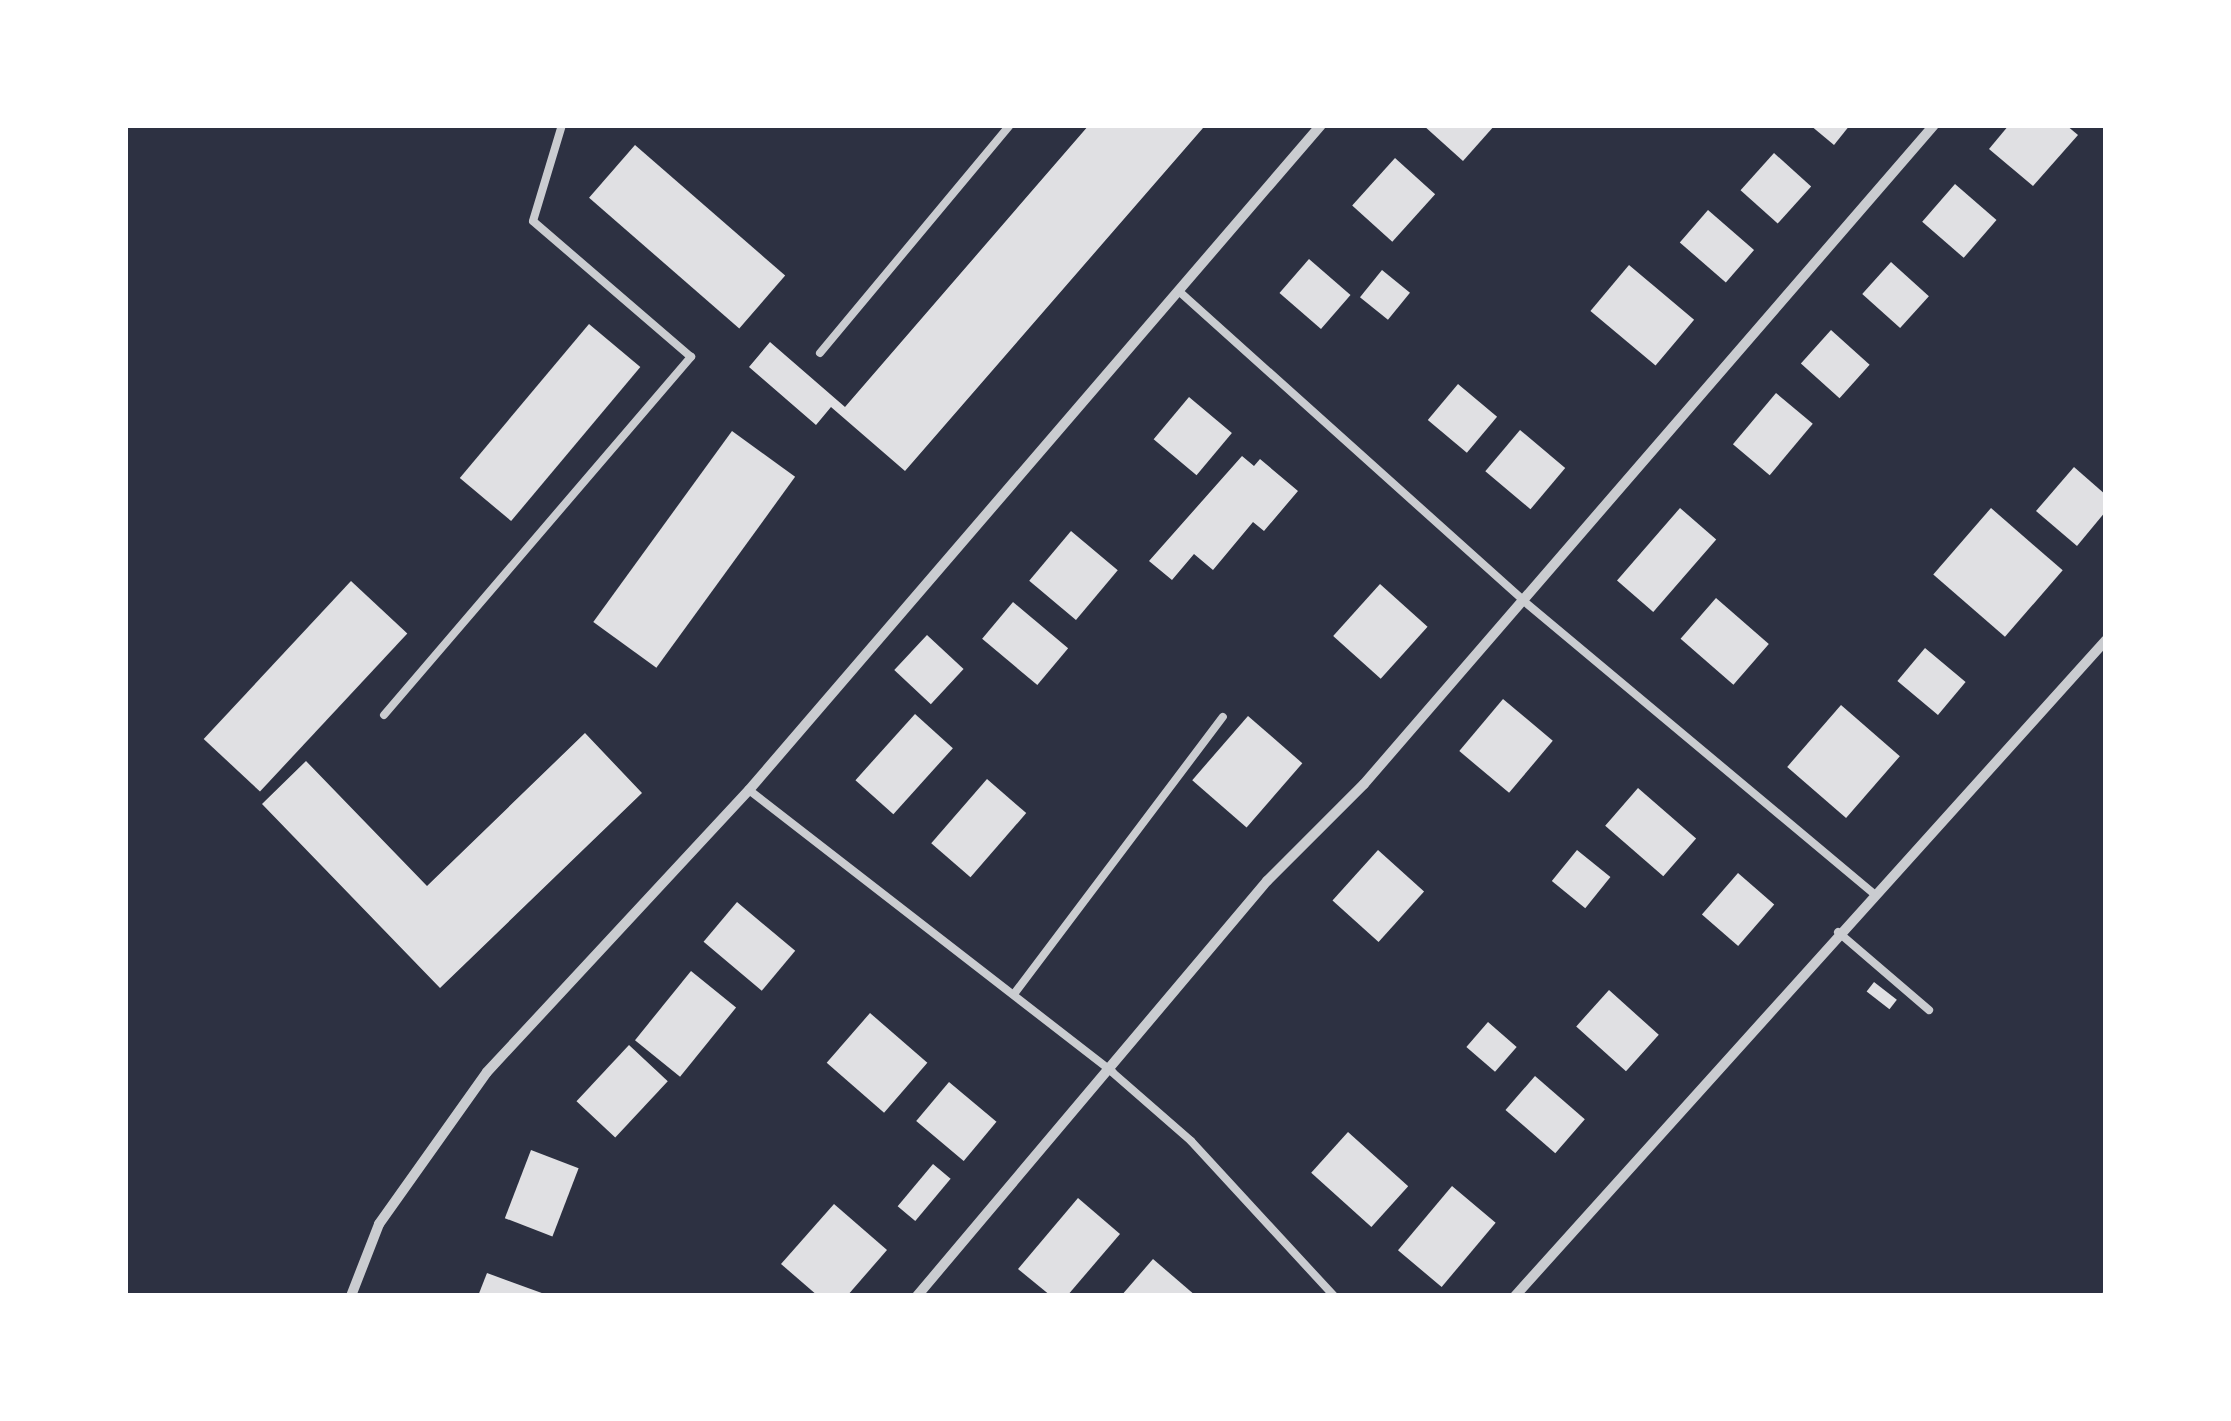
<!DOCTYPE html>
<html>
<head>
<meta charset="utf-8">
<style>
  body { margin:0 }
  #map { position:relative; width:2231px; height:1421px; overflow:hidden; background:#2d3142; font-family:Bitter,serif }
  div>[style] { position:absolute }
  .building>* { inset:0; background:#e0e0e3; transform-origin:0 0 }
  .service>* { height:8px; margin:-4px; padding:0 4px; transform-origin:4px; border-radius:4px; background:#caccd0 }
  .minor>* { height:10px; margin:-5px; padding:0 5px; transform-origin:5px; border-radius:5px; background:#caccd0 }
  .rail>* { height:8px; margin:-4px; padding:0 4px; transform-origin:4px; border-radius:4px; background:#abadb3 }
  span { translate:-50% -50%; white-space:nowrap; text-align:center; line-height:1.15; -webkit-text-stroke:8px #fff; paint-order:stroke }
  .frame { position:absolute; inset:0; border:128px solid #fff; pointer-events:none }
</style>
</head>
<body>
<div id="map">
  <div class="building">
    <div style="clip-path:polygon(1089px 125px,1203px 128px,905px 471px,831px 407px,816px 425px,749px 367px,770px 342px,845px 407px)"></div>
    <div style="clip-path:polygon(1423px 125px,1495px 125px,1463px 161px)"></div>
    <div style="clip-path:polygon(1810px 125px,1850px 125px,1834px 145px)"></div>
    <div style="clip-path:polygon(2009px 125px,2066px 125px,2078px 135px,2033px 186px,1989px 149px)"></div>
    <div style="left:635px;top:145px;width:199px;height:70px;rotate:41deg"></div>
    <div style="left:1774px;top:153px;width:50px;height:50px;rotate:42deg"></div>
    <div style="left:1395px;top:158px;width:54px;height:64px;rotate:42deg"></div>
    <div style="left:1955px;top:184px;width:55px;height:50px;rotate:41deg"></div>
    <div style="left:1708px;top:210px;width:61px;height:43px;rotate:41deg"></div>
    <div style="left:1309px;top:259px;width:55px;height:45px;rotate:41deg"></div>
    <div style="left:1891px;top:262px;width:51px;height:43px;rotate:42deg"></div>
    <div style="left:1629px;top:265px;width:85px;height:60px;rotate:40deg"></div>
    <div style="left:1382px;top:270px;width:36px;height:35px;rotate:39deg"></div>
    <div style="left:589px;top:324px;width:67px;height:201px;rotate:40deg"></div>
    <div style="left:1831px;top:330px;width:52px;height:45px;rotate:42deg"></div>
    <div style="left:1458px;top:384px;width:51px;height:47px;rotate:40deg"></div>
    <div style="left:1776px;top:393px;width:48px;height:67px;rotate:40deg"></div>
    <div style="left:1189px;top:397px;width:56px;height:55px;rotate:40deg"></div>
    <div style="left:1520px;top:430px;width:59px;height:54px;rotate:40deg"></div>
    <div style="left:732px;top:431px;width:78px;height:236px;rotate:36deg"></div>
    <div style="clip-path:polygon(1242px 456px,1254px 466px,1260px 459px,1298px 491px,1264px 531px,1253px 522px,1213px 570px,1194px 554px,1172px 580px,1149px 561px)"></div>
    <div style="clip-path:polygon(2074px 467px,2106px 495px,2106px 511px,2077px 546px,2036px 511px)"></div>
    <div style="left:1680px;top:508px;width:48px;height:96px;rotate:41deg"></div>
    <div style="left:1991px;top:508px;width:95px;height:88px;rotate:41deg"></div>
    <div style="left:1071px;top:531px;width:61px;height:65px;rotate:40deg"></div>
    <div style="left:351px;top:581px;width:77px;height:216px;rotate:43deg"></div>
    <div style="left:1380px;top:584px;width:64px;height:70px;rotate:42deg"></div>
    <div style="left:1716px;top:598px;width:70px;height:54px;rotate:41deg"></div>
    <div style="left:1013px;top:602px;width:72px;height:48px;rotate:40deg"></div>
    <div style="left:927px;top:635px;width:50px;height:48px;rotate:43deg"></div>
    <div style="left:1925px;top:648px;width:53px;height:43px;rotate:40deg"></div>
    <div style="left:1503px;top:699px;width:65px;height:68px;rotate:40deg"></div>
    <div style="left:1841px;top:705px;width:78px;height:82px;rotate:41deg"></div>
    <div style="left:915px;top:714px;width:51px;height:89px;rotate:42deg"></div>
    <div style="left:1248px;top:716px;width:72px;height:85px;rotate:41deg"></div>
    <div style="clip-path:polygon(585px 733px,642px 793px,440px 988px,262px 804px,306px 761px,427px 886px)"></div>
    <div style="left:987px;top:779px;width:52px;height:85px;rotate:41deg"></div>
    <div style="left:1638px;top:788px;width:77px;height:50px;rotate:41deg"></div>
    <div style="left:1378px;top:850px;width:62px;height:68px;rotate:42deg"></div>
    <div style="left:1577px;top:850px;width:43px;height:40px;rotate:39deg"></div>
    <div style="left:1738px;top:873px;width:48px;height:55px;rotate:41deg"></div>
    <div style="left:737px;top:902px;width:76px;height:52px;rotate:40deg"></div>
    <div style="left:691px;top:971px;width:58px;height:89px;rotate:39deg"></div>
    <div style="left:1874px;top:982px;width:29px;height:12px;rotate:38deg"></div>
    <div style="left:1609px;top:990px;width:67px;height:49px;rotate:42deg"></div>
    <div style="left:870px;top:1013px;width:76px;height:66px;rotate:41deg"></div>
    <div style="left:1488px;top:1022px;width:38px;height:33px;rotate:41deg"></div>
    <div style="left:629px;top:1045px;width:53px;height:77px;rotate:43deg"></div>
    <div style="left:1535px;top:1076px;width:66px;height:45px;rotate:41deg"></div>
    <div style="left:949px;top:1082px;width:62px;height:51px;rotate:40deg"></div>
    <div style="left:1348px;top:1132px;width:81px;height:55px;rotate:42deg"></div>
    <div style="left:531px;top:1150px;width:51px;height:73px;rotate:21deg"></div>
    <div style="left:933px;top:1164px;width:23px;height:55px;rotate:40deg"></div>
    <div style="left:1452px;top:1186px;width:57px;height:84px;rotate:40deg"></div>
    <div style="clip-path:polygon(1078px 1198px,1120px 1234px,1067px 1296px,1051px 1296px,1018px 1269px)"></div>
    <div style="clip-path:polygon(834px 1204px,887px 1250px,847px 1296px,818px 1296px,781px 1264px)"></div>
    <div style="clip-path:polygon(1153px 1259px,1196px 1296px,1121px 1296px)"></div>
    <div style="clip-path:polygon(487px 1273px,550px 1296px,478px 1296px)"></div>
  </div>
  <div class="service">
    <div style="left:1182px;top:294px;width:461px;rotate:41.9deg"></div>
    <div style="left:1525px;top:602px;width:454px;rotate:39.9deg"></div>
    <div style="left:820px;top:353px;width:297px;rotate:-50.2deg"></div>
    <div style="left:384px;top:715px;width:472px;rotate:-49.4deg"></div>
    <div style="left:691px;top:357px;width:208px;rotate:-139.3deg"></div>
    <div style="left:533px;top:221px;width:100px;rotate:-73.2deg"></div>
    <div style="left:749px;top:790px;width:460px;rotate:37.8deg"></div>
    <div style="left:1112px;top:1072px;width:105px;rotate:41.1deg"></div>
    <div style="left:1191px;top:1141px;width:211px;rotate:47.3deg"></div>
    <div style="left:1838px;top:932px;width:120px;rotate:40.6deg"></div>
    <div style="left:1014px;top:994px;width:347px;rotate:-53deg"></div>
  </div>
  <div class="minor">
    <div style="left:351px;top:1296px;width:77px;rotate:-68.7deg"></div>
    <div style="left:379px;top:1224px;width:186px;rotate:-54.6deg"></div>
    <div style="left:487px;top:1072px;width:385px;rotate:-47.1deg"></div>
    <div style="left:749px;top:790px;width:877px;rotate:-49.3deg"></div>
    <div style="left:917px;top:1296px;width:543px;rotate:-49.86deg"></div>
    <div style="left:1267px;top:881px;width:137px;rotate:-45deg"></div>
    <div style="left:1364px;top:784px;width:871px;rotate:-49.14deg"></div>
    <div style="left:1515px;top:1296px;width:883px;rotate:-47.98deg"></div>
  </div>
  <div class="rail">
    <div style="left:2105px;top:1296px;width:1px;rotate:-45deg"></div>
  </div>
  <div class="frame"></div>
</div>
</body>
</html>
